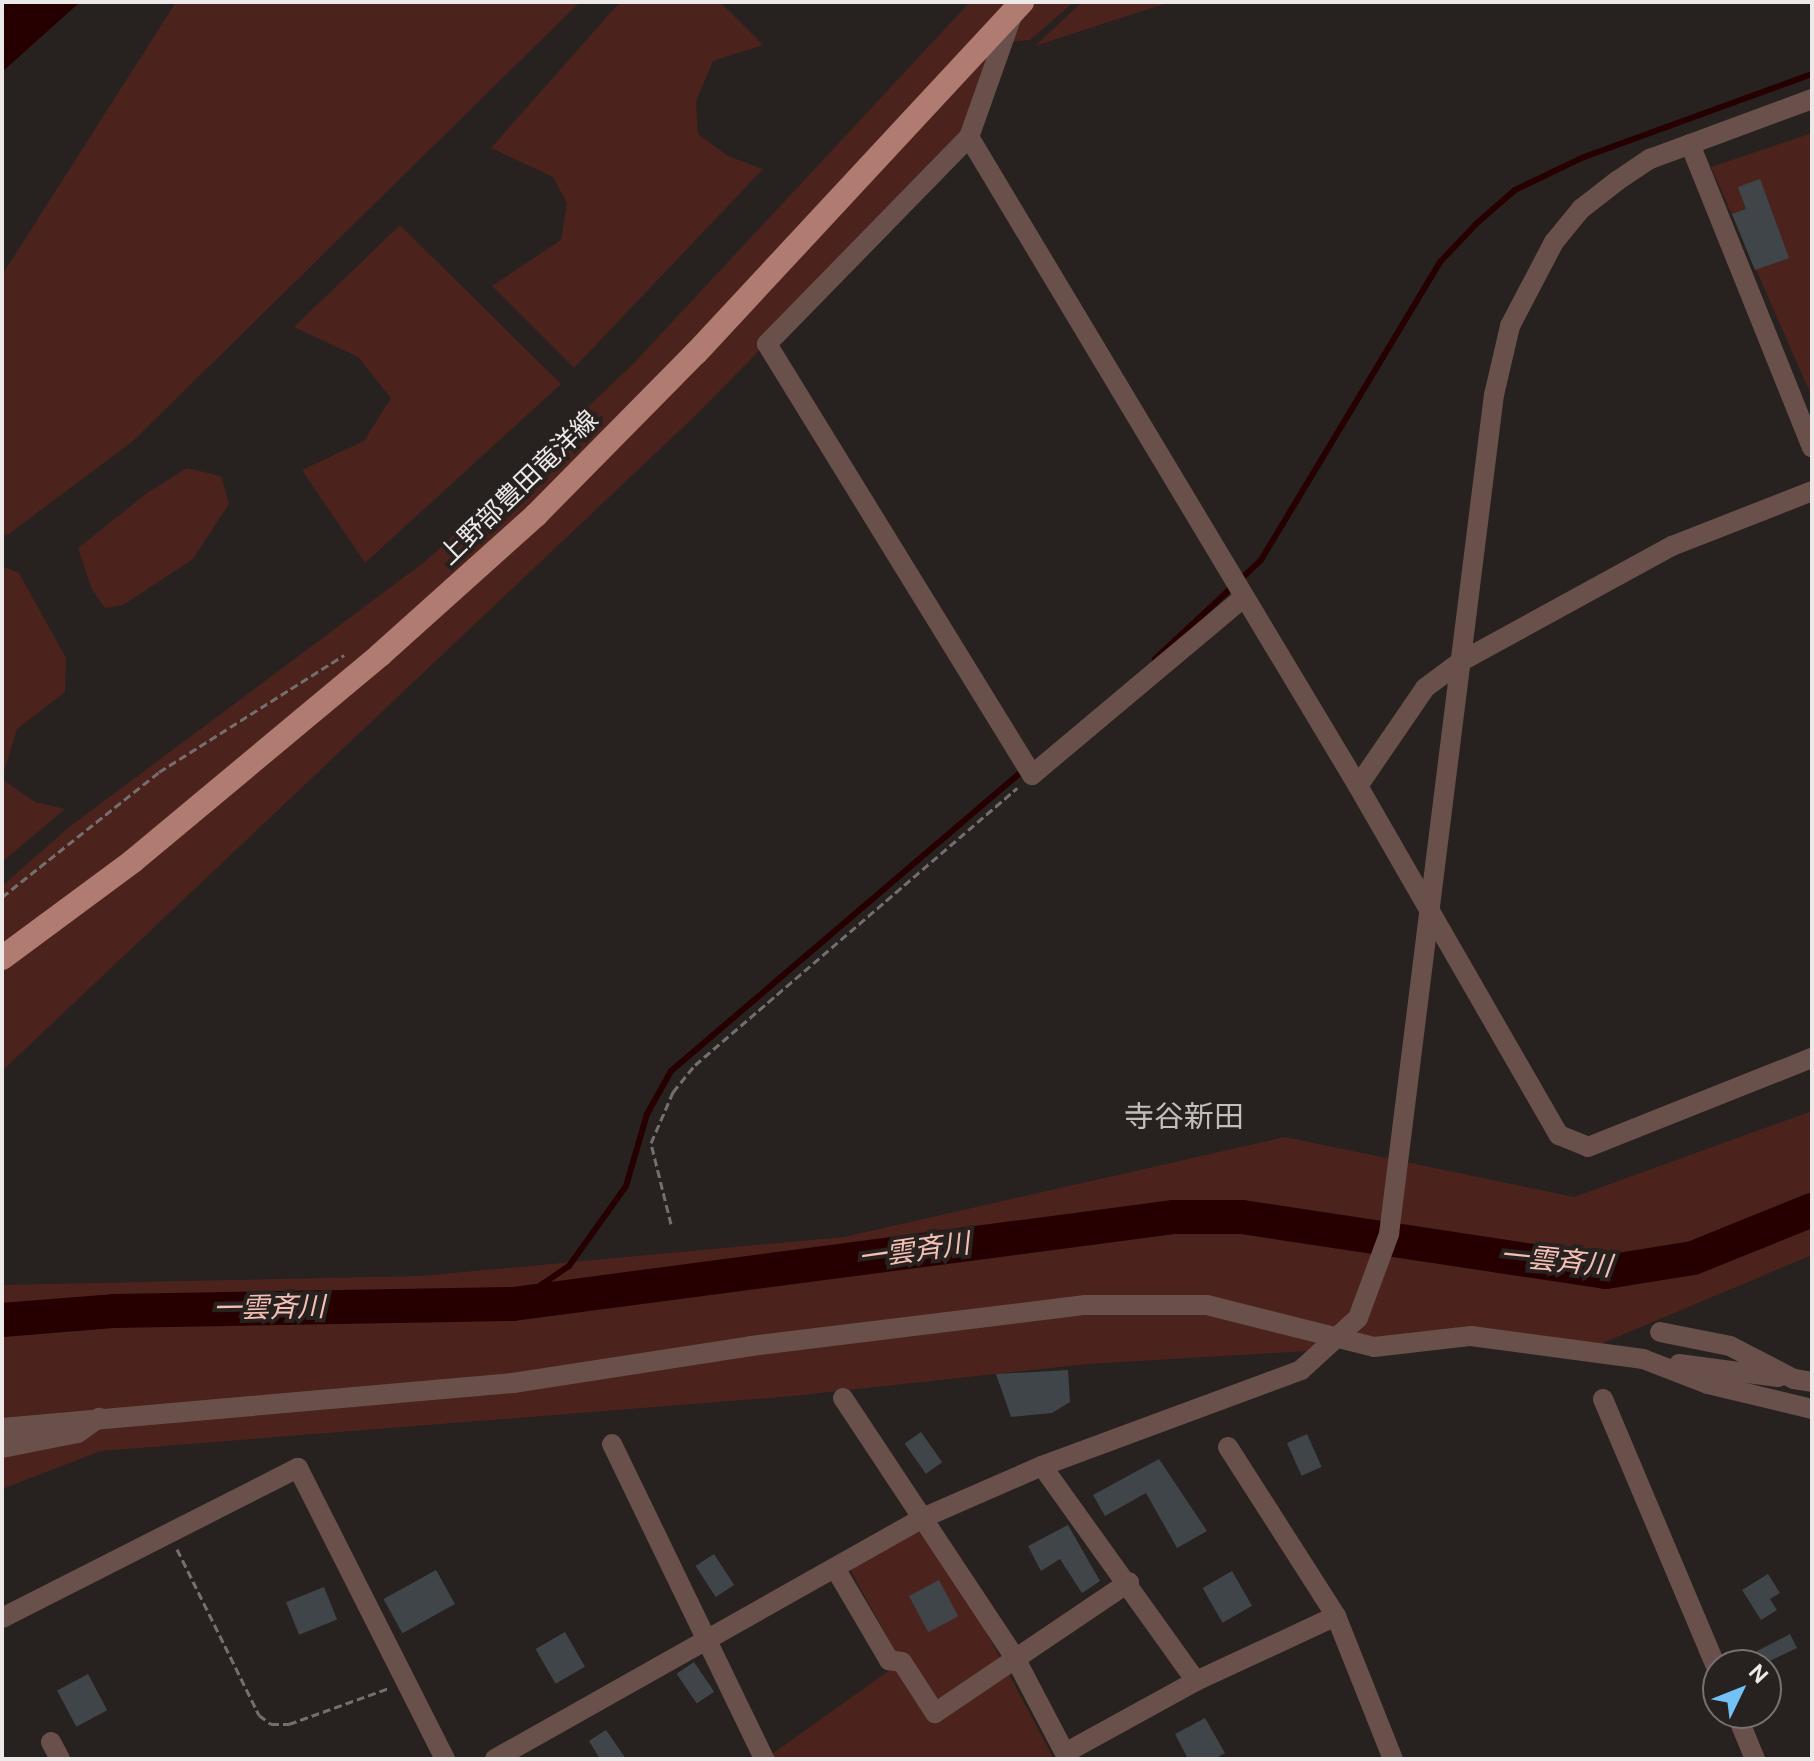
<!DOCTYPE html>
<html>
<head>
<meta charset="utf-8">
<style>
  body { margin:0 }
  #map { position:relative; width:1814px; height:1761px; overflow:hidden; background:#272120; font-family:"DM Sans","Noto Sans JP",sans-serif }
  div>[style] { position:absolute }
  .green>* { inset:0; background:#4b231c }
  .water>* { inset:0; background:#260000 }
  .stream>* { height:6px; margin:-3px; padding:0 3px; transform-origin:3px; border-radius:3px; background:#260000 }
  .river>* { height:34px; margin:-17px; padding:0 17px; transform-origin:17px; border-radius:17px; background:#260000 }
  .building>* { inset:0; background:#404549; transform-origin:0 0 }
  .path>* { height:3px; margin-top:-1.5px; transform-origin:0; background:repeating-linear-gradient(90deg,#746f6e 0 8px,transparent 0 12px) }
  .minor>* { height:20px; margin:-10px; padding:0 10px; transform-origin:10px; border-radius:10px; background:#69504b }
  .major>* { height:24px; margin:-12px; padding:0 12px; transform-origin:12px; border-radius:12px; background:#b07c72 }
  span { translate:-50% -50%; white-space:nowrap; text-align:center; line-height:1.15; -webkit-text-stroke:8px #272120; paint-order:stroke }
  .street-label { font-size:26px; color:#ede9e8 }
  .water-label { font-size:28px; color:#f5bfb4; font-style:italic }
  .quarter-label { font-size:30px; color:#c4bcba }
  .frame { position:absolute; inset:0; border:4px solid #ede9e8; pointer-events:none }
  .north { position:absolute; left:1702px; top:1649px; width:80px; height:80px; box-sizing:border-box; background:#272120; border:2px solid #767170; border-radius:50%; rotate:47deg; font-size:22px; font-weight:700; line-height:32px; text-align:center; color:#ede9e8 }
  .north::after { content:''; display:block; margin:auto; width:28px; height:36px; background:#73c1f5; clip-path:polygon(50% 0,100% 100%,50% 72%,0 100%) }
</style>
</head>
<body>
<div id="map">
  <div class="green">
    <div style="clip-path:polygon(176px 2px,580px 2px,133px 441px,6px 536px,2px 530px,2px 275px)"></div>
    <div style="clip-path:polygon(620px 2px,720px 2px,763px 45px,713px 61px,696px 101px,698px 134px,728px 156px,763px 169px,574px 368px,492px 286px,561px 240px,567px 203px,553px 177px,491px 148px)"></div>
    <div style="clip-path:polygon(970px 2px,1074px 2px,1030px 40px,1007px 42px,969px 137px,696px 415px,2px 1071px,2px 886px,68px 828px,427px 560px,634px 363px)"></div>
    <div style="clip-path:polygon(1082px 2px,1170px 2px,1035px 46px)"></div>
    <div style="clip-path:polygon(1812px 133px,1812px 397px,1711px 167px)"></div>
    <div style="clip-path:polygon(400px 225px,561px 384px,365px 563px,302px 470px,364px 441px,391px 398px,358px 357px,294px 327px)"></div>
    <div style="clip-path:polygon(187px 468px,221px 476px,229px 504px,193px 559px,123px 605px,105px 608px,92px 590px,78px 548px,147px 493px)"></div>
    <div style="clip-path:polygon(2px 566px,19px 573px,66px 658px,65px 692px,17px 729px,2px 778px)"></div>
    <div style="clip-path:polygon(2px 779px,35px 802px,65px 809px,2px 862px)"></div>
    <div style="clip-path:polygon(1812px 1111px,1812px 1255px,1603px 1343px,1374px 1347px,1088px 1364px,793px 1396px,101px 1451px,2px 1489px,2px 1285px,420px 1276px,844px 1237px,1285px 1137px,1574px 1197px)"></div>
    <div style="clip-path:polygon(925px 1517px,1054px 1759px,765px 1759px,901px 1662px,846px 1562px)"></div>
  </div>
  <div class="water">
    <div style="clip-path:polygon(2px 2px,80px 2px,2px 72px)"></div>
  </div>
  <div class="stream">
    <div style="left:1155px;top:659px;width:145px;rotate:-43deg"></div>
    <div style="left:1261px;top:560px;width:349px;rotate:-59deg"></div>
    <div style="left:1441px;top:261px;width:52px;rotate:-46.5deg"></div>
    <div style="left:1477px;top:223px;width:50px;rotate:-41deg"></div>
    <div style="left:1515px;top:190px;width:76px;rotate:-25.6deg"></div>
    <div style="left:1584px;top:157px;width:243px;rotate:-20deg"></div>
    <div style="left:513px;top:1304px;width:68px;rotate:-34.2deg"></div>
    <div style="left:569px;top:1266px;width:98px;rotate:-54.5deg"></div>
    <div style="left:626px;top:1186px;width:75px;rotate:-73.7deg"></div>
    <div style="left:647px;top:1114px;width:49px;rotate:-60.8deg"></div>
    <div style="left:671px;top:1071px;width:464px;rotate:-40.5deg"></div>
  </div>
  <div class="river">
    <div style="left:2px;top:1320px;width:111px;rotate:-4.6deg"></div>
    <div style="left:113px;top:1311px;width:400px;rotate:-1deg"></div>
    <div style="left:513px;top:1304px;width:667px;rotate:-7.5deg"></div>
    <div style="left:1174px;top:1217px;width:68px"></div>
    <div style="left:1242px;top:1217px;width:368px;rotate:8.6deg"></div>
    <div style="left:1606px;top:1272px;width:88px;rotate:-9.1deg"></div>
    <div style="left:1693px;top:1258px;width:128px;rotate:-22deg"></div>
  </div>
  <div class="building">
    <div style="clip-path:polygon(1760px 179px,1789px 258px,1755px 270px,1732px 214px,1746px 209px,1738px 187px)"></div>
    <div style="clip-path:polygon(1068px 1370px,1070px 1402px,1052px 1413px,1011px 1417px,996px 1374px)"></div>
    <div style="left:921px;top:1432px;width:37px;height:20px;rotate:55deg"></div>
    <div style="left:1307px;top:1434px;width:36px;height:22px;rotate:66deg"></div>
    <div style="clip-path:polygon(1159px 1459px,1207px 1531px,1177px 1548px,1146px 1493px,1105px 1516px,1093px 1495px)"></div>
    <div style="clip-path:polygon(1068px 1525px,1100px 1581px,1082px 1593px,1060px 1559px,1041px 1571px,1028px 1546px)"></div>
    <div style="left:714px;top:1554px;width:37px;height:22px;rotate:57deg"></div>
    <div style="left:436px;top:1570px;width:39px;height:60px;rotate:61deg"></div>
    <div style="left:1232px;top:1571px;width:40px;height:34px;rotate:60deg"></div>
    <div style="clip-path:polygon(1768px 1574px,1780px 1593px,1770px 1599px,1777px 1610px,1761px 1620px,1742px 1590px)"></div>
    <div style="left:939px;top:1580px;width:41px;height:34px;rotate:62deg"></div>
    <div style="left:324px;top:1587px;width:35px;height:41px;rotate:68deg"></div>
    <div style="left:565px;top:1632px;width:40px;height:34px;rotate:60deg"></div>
    <div style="clip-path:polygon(1790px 1634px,1797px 1648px,1761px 1665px,1730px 1665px)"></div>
    <div style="left:694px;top:1662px;width:36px;height:21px;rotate:56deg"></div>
    <div style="left:88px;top:1674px;width:41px;height:35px;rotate:62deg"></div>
    <div style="clip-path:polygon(1205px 1718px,1225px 1753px,1215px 1759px,1188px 1759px,1175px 1734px)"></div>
    <div style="clip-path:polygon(606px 1730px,626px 1759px,600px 1759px,589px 1741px)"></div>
  </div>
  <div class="path">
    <div style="left:2px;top:897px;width:201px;rotate:-38.5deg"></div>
    <div style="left:159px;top:772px;width:219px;rotate:-32.3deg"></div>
    <div style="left:671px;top:1224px;width:83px;rotate:-103.9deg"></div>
    <div style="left:651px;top:1143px;width:56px;rotate:-66.7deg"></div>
    <div style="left:673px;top:1092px;width:35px;rotate:-51deg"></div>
    <div style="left:695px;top:1065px;width:425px;rotate:-40.7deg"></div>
    <div style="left:177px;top:1549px;width:185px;rotate:63.7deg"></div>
    <div style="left:259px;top:1715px;width:15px;rotate:37deg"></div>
    <div style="left:271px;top:1724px;width:18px"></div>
    <div style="left:289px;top:1724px;width:106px;rotate:-19.8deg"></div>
  </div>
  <div class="minor">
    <div style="left:1013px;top:13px;width:132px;rotate:109.5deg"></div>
    <div style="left:969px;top:137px;width:289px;rotate:134.3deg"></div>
    <div style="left:767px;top:344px;width:506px;rotate:58.41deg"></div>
    <div style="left:1032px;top:775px;width:275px;rotate:-40deg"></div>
    <div style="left:969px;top:137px;width:757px;rotate:59.06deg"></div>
    <div style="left:1358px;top:786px;width:403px;rotate:60.1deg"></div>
    <div style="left:1559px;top:1135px;width:31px;rotate:22deg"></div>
    <div style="left:1588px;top:1147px;width:241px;rotate:-21.7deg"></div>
    <div style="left:1690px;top:144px;width:327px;rotate:68.1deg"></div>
    <div style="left:1358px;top:786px;width:119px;rotate:-55.6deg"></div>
    <div style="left:1425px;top:688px;width:44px;rotate:-36.6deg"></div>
    <div style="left:1460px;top:662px;width:242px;rotate:-28.7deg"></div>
    <div style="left:1672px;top:546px;width:150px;rotate:-21.4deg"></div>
    <div style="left:1660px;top:1332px;width:71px;rotate:11.3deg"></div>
    <div style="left:1730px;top:1346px;width:72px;rotate:27.3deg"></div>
    <div style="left:1794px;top:1379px;width:18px;rotate:9deg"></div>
    <div style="left:1679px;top:1364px;width:100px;rotate:7.5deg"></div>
    <div style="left:843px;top:1398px;width:312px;rotate:56.5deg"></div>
    <div style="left:1015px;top:1658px;width:114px;rotate:62.3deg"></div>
    <div style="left:1603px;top:1399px;width:295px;rotate:67.1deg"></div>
    <div style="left:2px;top:1428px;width:513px;rotate:-5.03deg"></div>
    <div style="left:513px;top:1383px;width:241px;rotate:-8.8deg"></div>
    <div style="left:751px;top:1346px;width:337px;rotate:-7deg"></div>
    <div style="left:1086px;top:1305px;width:121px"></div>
    <div style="left:1207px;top:1305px;width:172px;rotate:14.1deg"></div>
    <div style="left:1374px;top:1347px;width:98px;rotate:-6.5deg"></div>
    <div style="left:1471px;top:1336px;width:174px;rotate:7.6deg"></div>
    <div style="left:1643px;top:1359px;width:70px;rotate:21deg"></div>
    <div style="left:1708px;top:1384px;width:107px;rotate:13.5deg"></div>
    <div style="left:612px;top:1444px;width:350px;rotate:64.2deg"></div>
    <div style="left:1228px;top:1447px;width:201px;rotate:57.4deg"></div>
    <div style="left:1336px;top:1616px;width:154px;rotate:68.3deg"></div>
    <div style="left:2px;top:1448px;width:77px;rotate:-11.2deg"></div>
    <div style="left:78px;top:1433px;width:26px;rotate:-36deg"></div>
    <div style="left:1042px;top:1466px;width:264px;rotate:54.4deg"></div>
    <div style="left:835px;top:1568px;width:107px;rotate:59.6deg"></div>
    <div style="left:889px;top:1660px;width:13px;rotate:9deg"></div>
    <div style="left:902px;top:1662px;width:61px;rotate:57.1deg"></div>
    <div style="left:935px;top:1713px;width:234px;rotate:-34deg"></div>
    <div style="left:2px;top:1618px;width:332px;rotate:-26.9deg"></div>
    <div style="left:298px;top:1468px;width:326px;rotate:63.2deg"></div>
    <div style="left:1736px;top:1713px;width:50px;rotate:67.6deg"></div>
    <div style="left:51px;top:1742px;width:19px;rotate:62deg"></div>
    <div style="left:1065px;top:1753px;width:149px;rotate:-28.8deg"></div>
    <div style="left:1196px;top:1681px;width:154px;rotate:-24.9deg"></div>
    <div style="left:495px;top:1759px;width:493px;rotate:-29.4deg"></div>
    <div style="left:925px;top:1517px;width:128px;rotate:-23.6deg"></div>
    <div style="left:1042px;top:1466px;width:276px;rotate:-20.3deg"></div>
    <div style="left:1301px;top:1370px;width:77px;rotate:-42.4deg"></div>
    <div style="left:1358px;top:1318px;width:90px;rotate:-69.7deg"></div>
    <div style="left:1389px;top:1234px;width:846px;rotate:-82.87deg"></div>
    <div style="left:1494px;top:395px;width:71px;rotate:-76.9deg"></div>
    <div style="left:1510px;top:326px;width:95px;rotate:-62.4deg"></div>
    <div style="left:1554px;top:242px;width:43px;rotate:-50.7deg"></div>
    <div style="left:1581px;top:209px;width:46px;rotate:-37.9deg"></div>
    <div style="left:1617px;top:181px;width:40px;rotate:-34deg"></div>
    <div style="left:1650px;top:159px;width:173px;rotate:-20.3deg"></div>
  </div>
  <div class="major">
    <div style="left:2px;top:958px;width:163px;rotate:-36.5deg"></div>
    <div style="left:133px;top:861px;width:322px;rotate:-39.8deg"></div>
    <div style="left:380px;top:655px;width:210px;rotate:-41.9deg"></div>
    <div style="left:536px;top:515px;width:228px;rotate:-45.4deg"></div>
    <div style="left:696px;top:353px;width:479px;rotate:-47.1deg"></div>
  </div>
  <div class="street-label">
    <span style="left:519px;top:488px;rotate:-44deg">上野部豊田竜洋線</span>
  </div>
  <div class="water-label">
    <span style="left:914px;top:1251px;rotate:-8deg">一雲斉川</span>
    <span style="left:1556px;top:1261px;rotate:6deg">一雲斉川</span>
    <span style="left:269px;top:1308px;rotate:-1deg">一雲斉川</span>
  </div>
  <div class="quarter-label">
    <span style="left:1184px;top:1117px">寺谷新田</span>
  </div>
  <div class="frame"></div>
  <div class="north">N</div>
</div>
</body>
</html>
